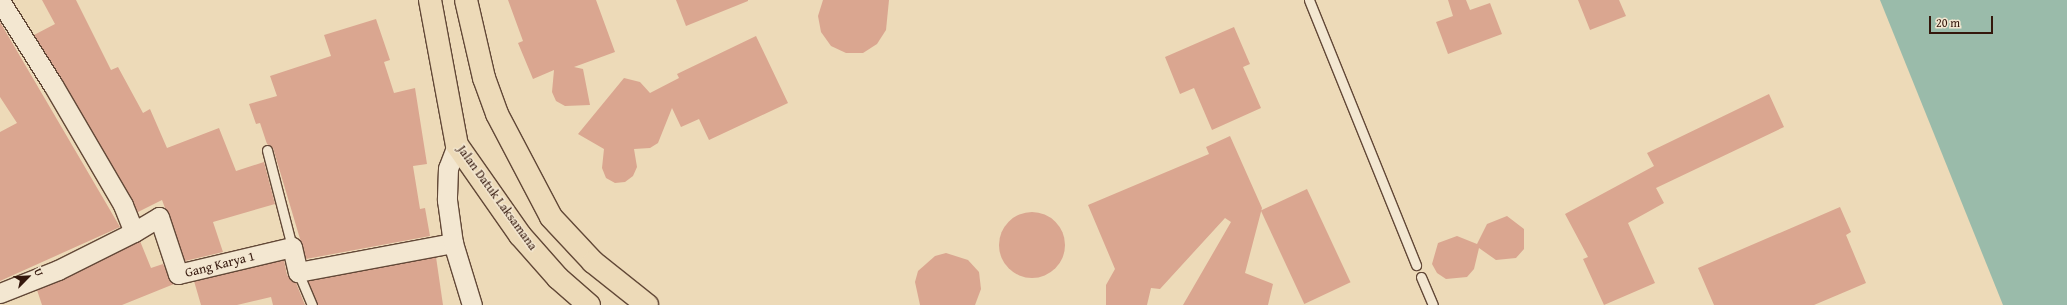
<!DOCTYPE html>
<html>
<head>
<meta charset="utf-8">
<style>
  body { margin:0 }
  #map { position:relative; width:2067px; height:305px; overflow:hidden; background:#eddab8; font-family:"Gentium Book Plus",serif }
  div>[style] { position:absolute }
  .water>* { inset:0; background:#9abbaa }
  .building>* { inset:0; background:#daa690; transform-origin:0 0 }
  .round { border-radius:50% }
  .roads { filter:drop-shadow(1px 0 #624837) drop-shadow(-1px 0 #624837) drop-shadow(0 1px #624837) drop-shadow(0 -1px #624837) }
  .lane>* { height:9px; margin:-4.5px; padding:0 4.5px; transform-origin:4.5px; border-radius:4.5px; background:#f3e7d1 }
  .street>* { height:19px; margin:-9.5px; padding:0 9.5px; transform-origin:9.5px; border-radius:9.5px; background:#f3e7d1 }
  .highway>* { height:22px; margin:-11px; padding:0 11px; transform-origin:11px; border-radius:11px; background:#eddab8 }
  span { translate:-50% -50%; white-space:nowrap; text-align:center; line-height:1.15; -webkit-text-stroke:3px #f3e7d1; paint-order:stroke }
  .street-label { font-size:13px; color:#34170c }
  .north { position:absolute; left:8px; top:257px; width:40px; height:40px; -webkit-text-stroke:3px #f3e7d1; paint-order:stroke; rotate:66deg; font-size:11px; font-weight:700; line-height:16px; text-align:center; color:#34170c }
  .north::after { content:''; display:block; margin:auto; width:14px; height:18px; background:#34170c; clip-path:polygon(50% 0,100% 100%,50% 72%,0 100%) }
  .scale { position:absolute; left:1929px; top:16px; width:64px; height:18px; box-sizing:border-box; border:2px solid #34170c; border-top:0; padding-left:5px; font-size:12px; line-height:14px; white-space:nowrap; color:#34170c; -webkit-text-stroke:3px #f3e7d1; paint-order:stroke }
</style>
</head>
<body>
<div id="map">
  <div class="water">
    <div style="clip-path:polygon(1880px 0,2067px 0,2067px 305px,2003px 305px)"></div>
  </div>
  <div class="building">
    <div style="clip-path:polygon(42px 0,76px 0,111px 70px,118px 67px,143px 113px,150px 109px,167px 148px,219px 128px,236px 171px,264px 162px,275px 204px,213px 222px,223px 252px,185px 261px,162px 200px,138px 212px,34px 35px,55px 24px)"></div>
    <div style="clip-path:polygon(508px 0,596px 0,615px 52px,574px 67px,583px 69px,590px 105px,565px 106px,556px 101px,552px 92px,554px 70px,533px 79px,518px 43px,523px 41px)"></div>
    <div style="clip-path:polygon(676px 0,748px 0,748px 1px,686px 26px)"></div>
    <div style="clip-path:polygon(823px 0,889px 0,886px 30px,877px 44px,863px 53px,846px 53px,831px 46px,821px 32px,818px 16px)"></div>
    <div style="clip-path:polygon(1448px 0,1466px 0,1470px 10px,1490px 3px,1502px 34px,1448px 54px,1436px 22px,1453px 16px)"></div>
    <div style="clip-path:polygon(1578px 0,1619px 0,1626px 16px,1590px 30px)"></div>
    <div style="clip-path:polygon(376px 19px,390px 60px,384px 62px,394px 93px,415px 88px,427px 164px,413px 166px,420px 209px,425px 208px,430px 236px,306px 259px,273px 148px,267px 144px,260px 123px,256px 124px,249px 104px,277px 96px,270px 76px,331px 56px,324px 35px)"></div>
    <div style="clip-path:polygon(0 22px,120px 227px,0 281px,0 132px,17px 123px,0 97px)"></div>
    <div style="clip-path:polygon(1234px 27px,1250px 64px,1243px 67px,1261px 108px,1212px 130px,1194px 88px,1180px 94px,1165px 57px)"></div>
    <div style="clip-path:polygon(756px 36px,788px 103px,709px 140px,699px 119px,681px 127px,672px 108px,658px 143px,650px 148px,634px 149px,637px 167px,633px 176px,625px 182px,615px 183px,606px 178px,602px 168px,604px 149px,578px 134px,624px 78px,640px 82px,650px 93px,679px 78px,677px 74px)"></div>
    <div style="clip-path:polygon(1769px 94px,1784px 127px,1656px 188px,1664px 203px,1628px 223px,1655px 283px,1604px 305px,1583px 259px,1588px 257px,1565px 214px,1654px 166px,1647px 153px)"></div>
    <div style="clip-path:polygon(1230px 136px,1262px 208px,1245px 273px,1273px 284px,1268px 305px,1183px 305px,1231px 222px,1225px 218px,1160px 289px,1151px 288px,1147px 305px,1106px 305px,1106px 285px,1115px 269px,1088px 205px,1209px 154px,1206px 147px)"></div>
    <div style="left:1307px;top:189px;width:103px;height:51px;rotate:65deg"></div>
    <div style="clip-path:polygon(1840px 207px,1851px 232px,1846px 235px,1866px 283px,1814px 305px,1714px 305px,1698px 268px)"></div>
    <div class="round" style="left:999px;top:212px;width:66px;height:66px"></div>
    <div style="clip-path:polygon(1507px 216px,1524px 229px,1524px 249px,1516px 258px,1496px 260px,1479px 248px,1474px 269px,1467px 277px,1446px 279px,1437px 273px,1432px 264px,1438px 243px,1457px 236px,1477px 244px,1487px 224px)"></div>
    <div style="clip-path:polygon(140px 241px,151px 268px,163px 264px,174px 284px,122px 305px,42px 305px,37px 290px)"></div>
    <div style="clip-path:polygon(946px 253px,968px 260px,979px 272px,981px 289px,975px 305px,920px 305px,915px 282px,918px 271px,935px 256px)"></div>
    <div style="clip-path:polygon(436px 257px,443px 305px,318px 305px,308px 281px)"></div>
    <div style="clip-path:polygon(284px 260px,287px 275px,296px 283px,305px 305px,273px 305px,271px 297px,237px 305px,201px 305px,194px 281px)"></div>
  </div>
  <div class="roads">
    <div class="lane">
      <div style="left:1309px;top:0;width:286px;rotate:68deg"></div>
      <div style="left:267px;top:150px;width:100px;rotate:75.5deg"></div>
      <div style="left:298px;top:272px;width:36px;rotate:67deg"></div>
      <div style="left:1421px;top:277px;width:30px;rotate:67deg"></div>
    </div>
    <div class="street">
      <div style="left:0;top:1px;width:99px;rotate:57.8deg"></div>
      <div style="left:53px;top:85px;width:139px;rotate:59.7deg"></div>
      <div style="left:123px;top:205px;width:29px;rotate:68deg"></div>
      <div style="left:134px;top:232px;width:29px;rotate:-31deg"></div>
      <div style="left:159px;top:217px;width:60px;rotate:71.6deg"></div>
      <div style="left:178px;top:274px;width:117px;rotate:-13.3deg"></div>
      <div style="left:292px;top:247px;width:26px;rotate:77deg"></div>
      <div style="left:298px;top:272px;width:158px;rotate:-10.6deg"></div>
      <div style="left:457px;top:145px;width:25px;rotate:111deg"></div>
      <div style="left:448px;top:168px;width:32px;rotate:92deg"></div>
      <div style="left:447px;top:200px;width:43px;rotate:82.1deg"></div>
      <div style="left:453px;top:243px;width:65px;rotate:73deg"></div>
      <div style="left:0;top:293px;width:62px;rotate:-21.6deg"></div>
      <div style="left:58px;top:270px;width:85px;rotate:-26.6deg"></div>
    </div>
    <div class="highway">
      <div style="left:430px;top:0;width:147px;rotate:79.5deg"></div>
      <div style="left:457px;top:145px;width:110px;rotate:55deg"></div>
      <div style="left:520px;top:235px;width:57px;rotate:48.5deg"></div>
      <div style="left:558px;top:278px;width:41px;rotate:41.1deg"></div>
      <div style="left:466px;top:0;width:80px;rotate:77deg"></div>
      <div style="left:484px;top:78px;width:38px;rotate:70deg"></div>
      <div style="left:497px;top:114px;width:116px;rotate:62.3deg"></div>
      <div style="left:551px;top:217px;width:62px;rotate:47deg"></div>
      <div style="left:593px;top:262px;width:69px;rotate:38.5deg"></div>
    </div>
  </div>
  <div class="street-label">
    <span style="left:497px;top:198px;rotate:54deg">Jalan Datuk Laksamana</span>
    <span style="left:220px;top:265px;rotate:-14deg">Gang Karya 1</span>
  </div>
  <div class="north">U</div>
  <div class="scale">20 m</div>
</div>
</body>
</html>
